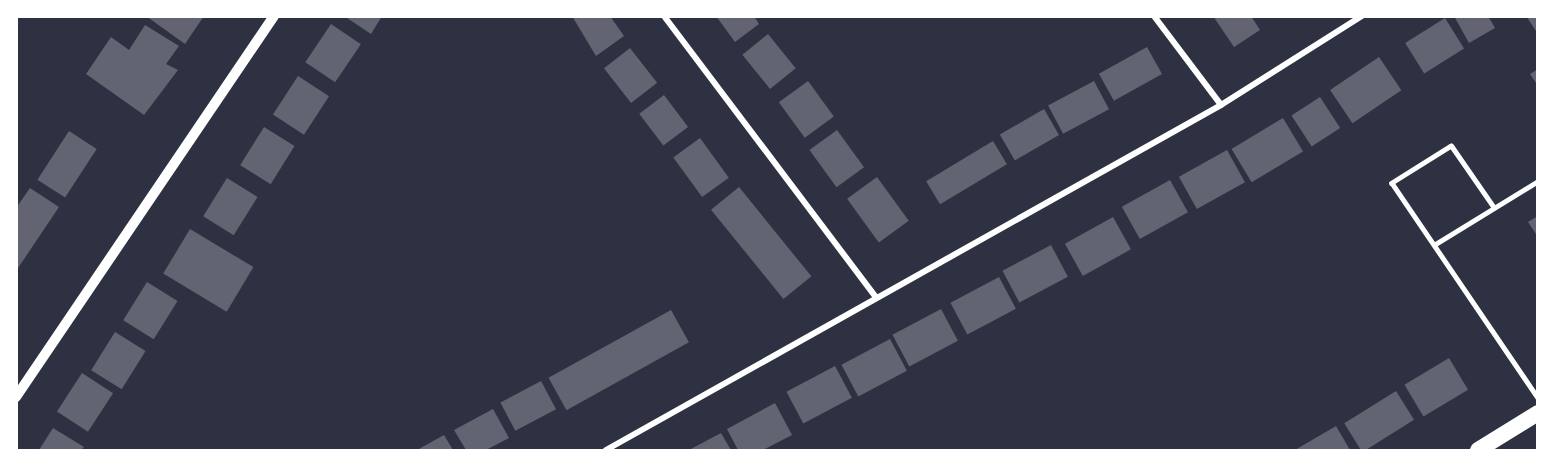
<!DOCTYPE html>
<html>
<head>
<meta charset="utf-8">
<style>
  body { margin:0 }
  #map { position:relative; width:1554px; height:467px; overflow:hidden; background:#2d3142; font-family:"Varela Round",sans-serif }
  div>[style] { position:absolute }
  .building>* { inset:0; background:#626471; transform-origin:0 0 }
  .service>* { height:4.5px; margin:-2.25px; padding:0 2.25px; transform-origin:2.25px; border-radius:2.25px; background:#fff }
  .minor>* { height:6px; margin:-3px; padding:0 3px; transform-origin:3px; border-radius:3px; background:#fff }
  .tertiary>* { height:10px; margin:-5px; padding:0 5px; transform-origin:5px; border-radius:5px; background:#fff }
  .trunk>* { height:16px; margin:-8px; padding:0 8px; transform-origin:8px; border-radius:8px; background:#fff }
  span { translate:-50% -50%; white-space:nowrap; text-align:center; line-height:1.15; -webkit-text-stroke:5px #fff; paint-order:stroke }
  .frame { position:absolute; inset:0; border:18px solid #fff; pointer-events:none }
</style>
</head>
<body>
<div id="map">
  <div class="building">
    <div style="clip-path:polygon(146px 16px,204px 16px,185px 44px)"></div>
    <div style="clip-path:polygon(344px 16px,382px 16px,371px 34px)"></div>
    <div style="clip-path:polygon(572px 16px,610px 16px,624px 36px,596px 56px)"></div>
    <div style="clip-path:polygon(716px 16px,754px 16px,759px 24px,735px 42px)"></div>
    <div style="clip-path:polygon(1213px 16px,1251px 16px,1260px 30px,1234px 47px)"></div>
    <div style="clip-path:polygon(1454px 16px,1488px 16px,1495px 28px,1469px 43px)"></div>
    <div style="clip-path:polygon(1526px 16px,1538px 16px,1538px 34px)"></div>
    <div style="left:1445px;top:18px;width:36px;height:47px;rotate:58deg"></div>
    <div style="left:331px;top:24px;width:36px;height:46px;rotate:34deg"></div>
    <div style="clip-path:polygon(145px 25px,179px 46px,166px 64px,178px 70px,144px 115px,86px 74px,111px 37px,129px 50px)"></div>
    <div style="left:768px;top:34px;width:44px;height:33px;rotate:51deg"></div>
    <div style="left:1147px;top:47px;width:31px;height:55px;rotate:61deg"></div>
    <div style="left:630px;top:48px;width:44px;height:33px;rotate:52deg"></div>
    <div style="left:1379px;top:57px;width:40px;height:59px;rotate:56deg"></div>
    <div style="clip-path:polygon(1538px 69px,1538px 86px,1530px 74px)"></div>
    <div style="left:298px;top:76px;width:37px;height:46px;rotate:33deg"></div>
    <div style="left:808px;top:81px;width:44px;height:36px;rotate:54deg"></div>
    <div style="left:1094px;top:81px;width:32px;height:52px;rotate:62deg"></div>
    <div style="left:664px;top:95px;width:40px;height:31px;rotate:53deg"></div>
    <div style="left:1320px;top:97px;width:37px;height:34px;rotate:57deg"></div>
    <div style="left:1044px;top:109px;width:30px;height:51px;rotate:60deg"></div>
    <div style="left:1283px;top:118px;width:39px;height:60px;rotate:59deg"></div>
    <div style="left:264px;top:127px;width:36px;height:45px;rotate:32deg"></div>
    <div style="left:837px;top:130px;width:46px;height:34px;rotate:54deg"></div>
    <div style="left:69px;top:131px;width:33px;height:58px;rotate:33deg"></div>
    <div style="left:700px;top:138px;width:49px;height:33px;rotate:54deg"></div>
    <div style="left:993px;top:141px;width:27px;height:78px;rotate:59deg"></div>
    <div style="left:1227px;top:150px;width:37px;height:55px;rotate:61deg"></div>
    <div style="left:877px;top:177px;width:54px;height:37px;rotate:54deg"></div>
    <div style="left:227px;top:178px;width:36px;height:45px;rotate:32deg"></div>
    <div style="left:1170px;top:180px;width:37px;height:55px;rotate:61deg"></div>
    <div style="left:739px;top:187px;width:115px;height:36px;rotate:51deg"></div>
    <div style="clip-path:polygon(30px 188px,59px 207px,16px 271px,16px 208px)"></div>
    <div style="clip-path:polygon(1538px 216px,1538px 237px,1528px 222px)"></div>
    <div style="left:1113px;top:217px;width:37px;height:55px;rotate:61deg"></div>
    <div style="left:190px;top:229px;width:74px;height:52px;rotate:31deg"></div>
    <div style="left:1051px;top:245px;width:36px;height:55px;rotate:62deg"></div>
    <div style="left:999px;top:277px;width:36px;height:55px;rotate:62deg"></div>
    <div style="left:147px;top:282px;width:36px;height:45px;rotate:32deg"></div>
    <div style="left:941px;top:309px;width:36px;height:55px;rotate:62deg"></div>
    <div style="left:671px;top:310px;width:37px;height:140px;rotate:61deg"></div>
    <div style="left:115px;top:332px;width:36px;height:45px;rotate:32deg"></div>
    <div style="left:890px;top:339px;width:36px;height:55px;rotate:62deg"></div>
    <div style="left:1449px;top:358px;width:37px;height:52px;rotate:59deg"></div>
    <div style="left:835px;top:366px;width:36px;height:55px;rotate:62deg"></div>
    <div style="left:82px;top:373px;width:37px;height:46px;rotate:33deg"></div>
    <div style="left:541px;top:381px;width:32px;height:46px;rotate:62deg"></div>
    <div style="left:1396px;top:391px;width:34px;height:61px;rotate:58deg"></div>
    <div style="clip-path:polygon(775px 403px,792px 435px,763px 450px,738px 450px,727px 429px)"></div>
    <div style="clip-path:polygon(493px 409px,509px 438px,486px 450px,466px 450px,454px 430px)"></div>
    <div style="clip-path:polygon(1336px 426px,1350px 450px,1295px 450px)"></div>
    <div style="clip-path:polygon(53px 428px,84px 447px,81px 450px,39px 450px)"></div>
    <div style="clip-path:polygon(721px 433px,731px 450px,689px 450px)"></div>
    <div style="clip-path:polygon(444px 435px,453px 450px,417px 450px)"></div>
  </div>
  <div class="service">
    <div style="left:1494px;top:208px;width:75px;rotate:-124.7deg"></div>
    <div style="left:1451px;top:146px;width:70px;rotate:147.9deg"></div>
    <div style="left:1392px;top:183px;width:260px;rotate:55.8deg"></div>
    <div style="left:1434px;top:245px;width:122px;rotate:-31.6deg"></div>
  </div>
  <div class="minor">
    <div style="left:664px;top:16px;width:352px;rotate:53deg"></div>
    <div style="left:1154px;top:16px;width:111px;rotate:53deg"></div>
    <div style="left:606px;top:450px;width:705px;rotate:-29.29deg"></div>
    <div style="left:1221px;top:105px;width:167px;rotate:-32.3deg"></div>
  </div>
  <div class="tertiary">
    <div style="left:16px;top:397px;width:460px;rotate:-55.9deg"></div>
  </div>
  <div class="trunk">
    <div style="left:1478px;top:450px;width:70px;rotate:-31.7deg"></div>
  </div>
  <div class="frame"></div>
</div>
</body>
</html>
